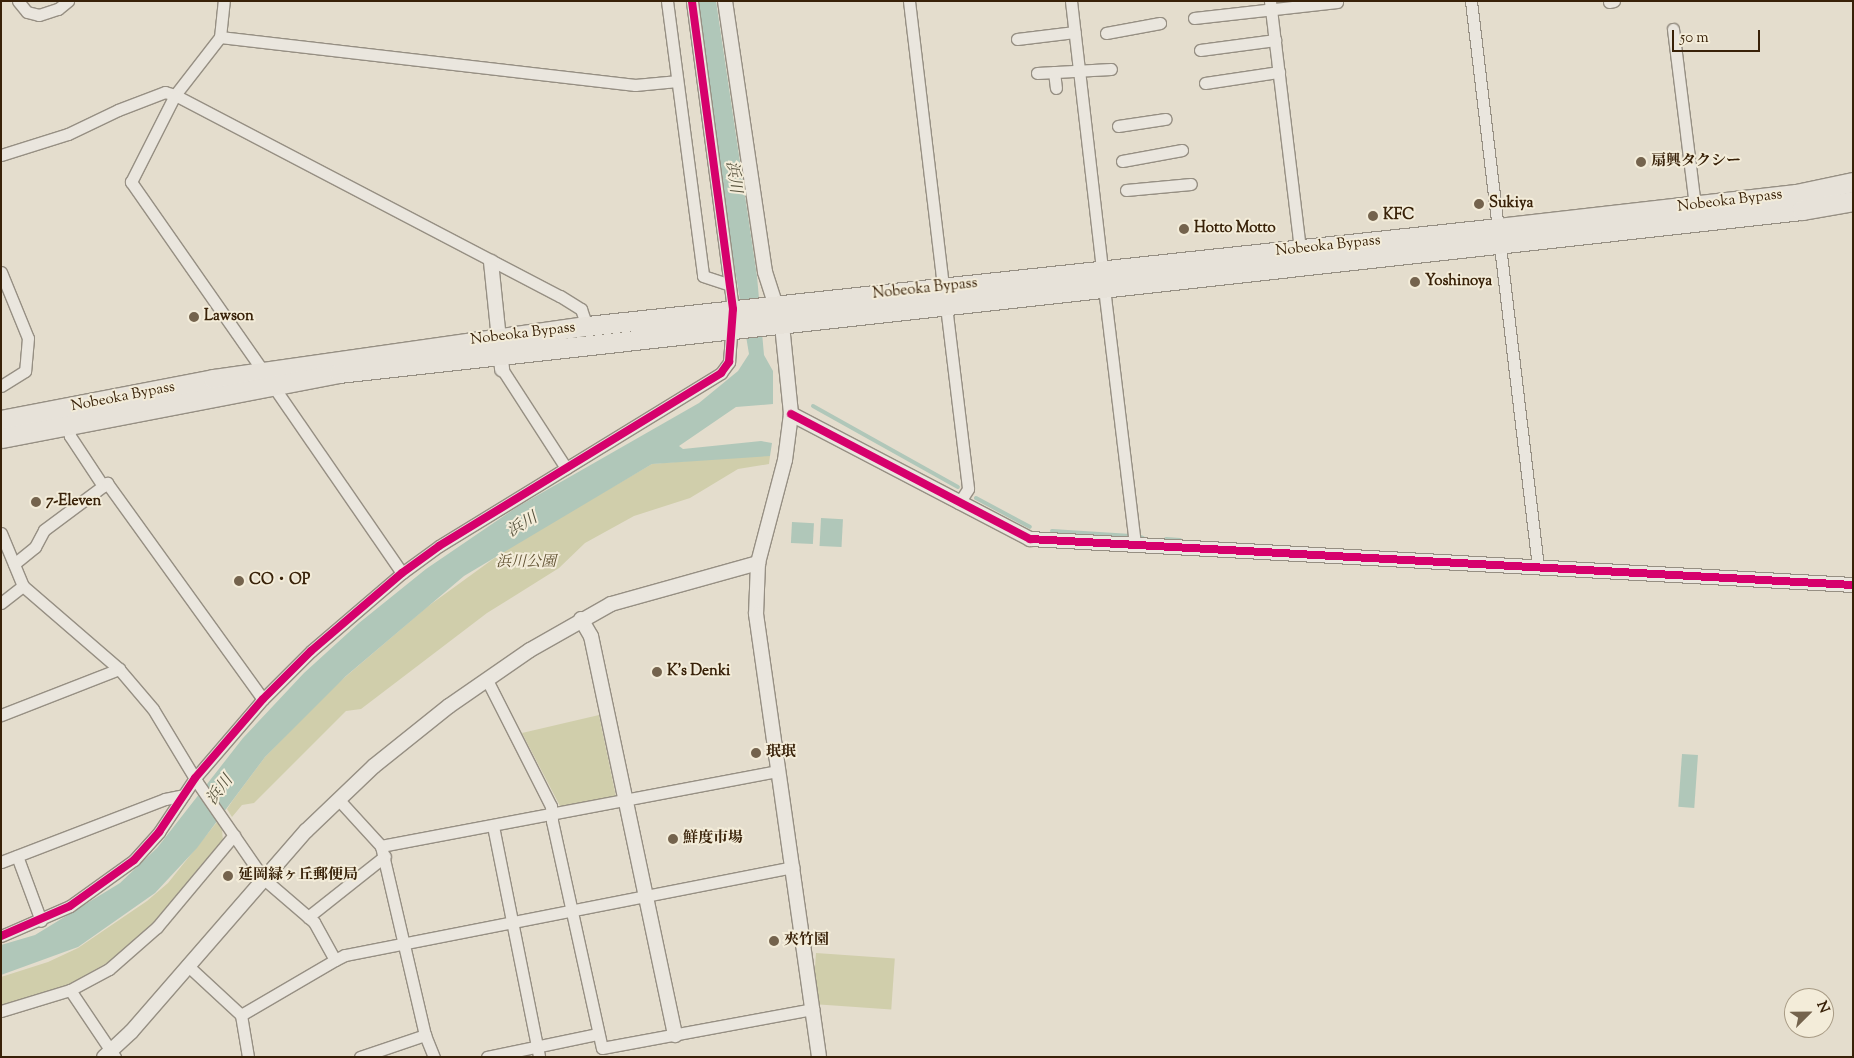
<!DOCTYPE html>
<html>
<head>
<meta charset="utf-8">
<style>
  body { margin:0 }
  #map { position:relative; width:1854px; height:1058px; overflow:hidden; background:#e4ddcd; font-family:"Sorts Mill Goudy","Noto Serif JP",serif }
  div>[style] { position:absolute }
  .green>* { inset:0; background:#d0ceab; transform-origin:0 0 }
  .water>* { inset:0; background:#b0c7b9; transform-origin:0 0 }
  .stream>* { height:4px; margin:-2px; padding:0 2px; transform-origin:2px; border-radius:2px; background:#b0c7b9 }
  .roads { filter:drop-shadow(1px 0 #968f83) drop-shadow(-1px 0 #968f83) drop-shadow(0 1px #968f83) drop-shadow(0 -1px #968f83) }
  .minor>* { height:11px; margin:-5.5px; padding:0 5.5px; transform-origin:5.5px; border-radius:5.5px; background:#eae6de }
  .tertiary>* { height:14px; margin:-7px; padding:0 7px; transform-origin:7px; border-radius:7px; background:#eae6de }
  .trunk>* { height:19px; margin:-9.5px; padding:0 9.5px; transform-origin:9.5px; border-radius:9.5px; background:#e7e2d9 }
  .cycleway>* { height:8px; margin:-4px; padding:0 4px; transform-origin:4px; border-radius:4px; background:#d6006c }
  .dots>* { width:14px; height:14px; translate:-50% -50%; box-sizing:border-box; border:2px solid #f3ecd9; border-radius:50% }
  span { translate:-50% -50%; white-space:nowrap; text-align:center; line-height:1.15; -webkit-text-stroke:4px #f3ecd9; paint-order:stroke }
  .poi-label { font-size:15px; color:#382108; font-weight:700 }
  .left { translate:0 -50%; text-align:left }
  .street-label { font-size:15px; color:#382108 }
  .park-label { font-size:15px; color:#605131; font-style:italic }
  .water-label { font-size:16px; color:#55503b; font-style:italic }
  .frame { position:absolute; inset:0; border:2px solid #382108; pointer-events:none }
  .north { position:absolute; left:1784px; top:988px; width:50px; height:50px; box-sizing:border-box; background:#f3ecd9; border:1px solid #a89b85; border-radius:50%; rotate:67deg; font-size:14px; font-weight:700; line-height:20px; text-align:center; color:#382108 }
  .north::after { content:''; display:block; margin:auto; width:18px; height:22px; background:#74634d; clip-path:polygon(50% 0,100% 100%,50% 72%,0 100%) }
  .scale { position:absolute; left:1672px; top:30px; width:88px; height:22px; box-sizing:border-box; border:2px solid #382108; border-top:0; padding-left:6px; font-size:15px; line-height:18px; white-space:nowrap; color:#382108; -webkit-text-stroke:4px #f3ecd9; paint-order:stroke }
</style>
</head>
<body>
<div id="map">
  <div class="green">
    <div style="clip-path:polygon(747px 456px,770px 456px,769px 464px,738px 469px,690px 498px,634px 516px,585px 543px,559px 568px,487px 613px,361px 709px,346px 711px,254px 803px,242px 805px,232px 817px,227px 809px,233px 800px,265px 757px,330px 690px,427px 607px,511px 546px,652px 464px)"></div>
    <div style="clip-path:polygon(599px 715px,616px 797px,561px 808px,522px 733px)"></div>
    <div style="clip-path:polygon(217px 822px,222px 829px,223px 841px,153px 923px,112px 960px,68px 985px,1px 1006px,1px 977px,48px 962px,78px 948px,147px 901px,168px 883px)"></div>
    <div style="left:816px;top:953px;width:79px;height:51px;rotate:4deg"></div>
  </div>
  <div class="water">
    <div style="clip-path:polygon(696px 1px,716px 1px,757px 276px,764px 355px,773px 371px,773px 404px,736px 407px,679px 446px,683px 449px,761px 441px,772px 443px,770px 456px,652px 464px,464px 576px,346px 676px,265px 757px,197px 848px,155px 893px,78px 947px,1px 975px,1px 945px,35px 935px,120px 883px,157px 848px,243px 738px,304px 673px,359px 623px,426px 569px,517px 507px,699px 403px,738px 371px,749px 354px,719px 174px)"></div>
    <div style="left:821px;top:518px;width:22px;height:28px;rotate:3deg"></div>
    <div style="left:792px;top:522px;width:22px;height:21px;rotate:3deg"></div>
    <div style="left:1682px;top:754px;width:16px;height:53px;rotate:4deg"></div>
  </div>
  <div class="stream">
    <div style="left:813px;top:406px;width:166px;rotate:29.2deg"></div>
    <div style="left:976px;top:498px;width:61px;rotate:28.2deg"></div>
    <div style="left:1052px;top:531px;width:79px;rotate:3.6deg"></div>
    <div style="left:1140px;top:537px;width:3px;rotate:18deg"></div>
    <div style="left:1166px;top:539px;width:14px;rotate:4deg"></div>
  </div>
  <div class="roads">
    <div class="minor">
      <div style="left:18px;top:1px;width:14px;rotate:51deg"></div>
      <div style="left:27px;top:12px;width:12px;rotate:14deg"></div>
      <div style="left:39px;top:15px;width:20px;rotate:-18deg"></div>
      <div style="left:58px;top:9px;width:13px;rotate:-39deg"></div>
      <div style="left:667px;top:1px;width:277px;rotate:82.5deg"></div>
      <div style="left:703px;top:276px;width:28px;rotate:18deg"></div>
      <div style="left:909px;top:1px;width:288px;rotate:83.2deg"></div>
      <div style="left:1071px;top:1px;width:271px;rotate:83.4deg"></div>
      <div style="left:1270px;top:1px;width:250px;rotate:83.1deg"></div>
      <div style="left:1471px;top:1px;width:570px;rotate:83.25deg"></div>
      <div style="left:1609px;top:2px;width:5px;rotate:-11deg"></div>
      <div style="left:1194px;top:18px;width:144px;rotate:-6.4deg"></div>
      <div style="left:1673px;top:29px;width:177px;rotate:82.9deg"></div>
      <div style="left:1106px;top:33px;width:55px;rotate:-10.5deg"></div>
      <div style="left:220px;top:37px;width:418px;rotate:6.6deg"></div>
      <div style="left:635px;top:85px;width:42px;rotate:-5.4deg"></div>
      <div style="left:1017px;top:39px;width:58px;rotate:-6.9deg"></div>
      <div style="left:1200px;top:50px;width:76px;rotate:-7.6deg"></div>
      <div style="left:1054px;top:72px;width:16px;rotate:83deg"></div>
      <div style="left:1037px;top:73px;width:74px;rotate:-3.1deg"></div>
      <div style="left:1205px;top:83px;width:75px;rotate:-8.5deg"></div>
      <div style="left:1118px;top:126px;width:48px;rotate:-8.5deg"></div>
      <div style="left:1px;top:155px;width:70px;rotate:-17.4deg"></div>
      <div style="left:68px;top:134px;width:55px;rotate:-25.6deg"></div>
      <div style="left:118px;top:110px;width:50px;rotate:-21deg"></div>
      <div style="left:165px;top:92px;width:10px;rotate:17deg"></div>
      <div style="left:175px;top:95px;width:73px;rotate:-52.2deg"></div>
      <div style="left:220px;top:37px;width:36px;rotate:-84deg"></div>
      <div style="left:1122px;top:161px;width:61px;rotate:-10.4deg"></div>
      <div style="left:1126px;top:190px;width:65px;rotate:-5.3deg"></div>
      <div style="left:1px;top:272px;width:71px;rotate:67.8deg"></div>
      <div style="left:28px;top:338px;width:33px;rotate:95deg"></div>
      <div style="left:25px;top:371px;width:28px;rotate:148deg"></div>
      <div style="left:1104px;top:288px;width:258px;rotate:83.1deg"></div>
      <div style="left:946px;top:306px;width:184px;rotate:83.1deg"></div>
      <div style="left:968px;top:489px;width:17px;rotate:123deg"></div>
      <div style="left:502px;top:369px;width:118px;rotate:57.1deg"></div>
      <div style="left:263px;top:371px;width:231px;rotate:-124.9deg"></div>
      <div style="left:131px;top:182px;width:97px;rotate:-63.2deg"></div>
      <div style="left:175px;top:95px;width:434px;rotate:27.6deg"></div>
      <div style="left:560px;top:296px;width:25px;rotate:32deg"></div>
      <div style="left:581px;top:309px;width:18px;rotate:71deg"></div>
      <div style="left:273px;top:386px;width:227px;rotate:55.4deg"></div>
      <div style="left:68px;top:424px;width:12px;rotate:81deg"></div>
      <div style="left:70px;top:436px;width:60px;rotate:56.6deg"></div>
      <div style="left:1px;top:533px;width:57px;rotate:67.5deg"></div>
      <div style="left:23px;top:586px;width:127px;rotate:40.8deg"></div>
      <div style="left:119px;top:669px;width:52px;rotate:49.6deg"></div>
      <div style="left:153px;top:709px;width:85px;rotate:58.9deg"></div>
      <div style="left:197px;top:782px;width:118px;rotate:55.4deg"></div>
      <div style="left:264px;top:879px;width:66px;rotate:40.7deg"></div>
      <div style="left:314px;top:922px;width:43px;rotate:61.1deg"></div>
      <div style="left:335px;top:960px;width:11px;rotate:-27deg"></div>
      <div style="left:345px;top:955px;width:457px;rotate:-11.1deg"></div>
      <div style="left:14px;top:564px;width:27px;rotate:-39deg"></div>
      <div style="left:35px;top:547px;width:19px;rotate:-62deg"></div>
      <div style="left:44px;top:530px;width:79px;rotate:-36.7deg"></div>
      <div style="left:107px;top:483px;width:266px;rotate:54.2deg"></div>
      <div style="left:1px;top:603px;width:28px;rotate:-38deg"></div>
      <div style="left:487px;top:680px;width:141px;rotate:63.1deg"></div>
      <div style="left:551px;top:806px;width:15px;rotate:86deg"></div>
      <div style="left:552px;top:821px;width:232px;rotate:77.6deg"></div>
      <div style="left:602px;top:1048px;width:215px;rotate:-10.5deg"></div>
      <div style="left:1px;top:715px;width:127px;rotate:-21.3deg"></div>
      <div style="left:338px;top:799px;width:64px;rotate:47.5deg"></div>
      <div style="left:381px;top:846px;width:194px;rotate:76.9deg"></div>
      <div style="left:425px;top:1035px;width:24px;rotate:68deg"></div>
      <div style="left:493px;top:826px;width:236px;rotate:78.7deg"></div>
      <div style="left:381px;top:846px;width:404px;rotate:-10.7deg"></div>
      <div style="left:17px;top:856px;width:69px;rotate:69.7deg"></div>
      <div style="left:1px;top:862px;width:176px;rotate:-21deg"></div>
      <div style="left:165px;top:799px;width:19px;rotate:-12deg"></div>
      <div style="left:308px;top:917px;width:98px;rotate:-38.4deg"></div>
      <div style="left:1px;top:936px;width:75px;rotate:-23.5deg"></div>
      <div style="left:70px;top:906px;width:79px;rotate:-35.7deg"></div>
      <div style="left:134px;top:860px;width:38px;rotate:-48deg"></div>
      <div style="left:159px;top:832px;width:65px;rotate:-56.3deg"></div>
      <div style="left:195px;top:778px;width:104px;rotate:-49.3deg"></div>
      <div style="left:263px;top:699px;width:68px;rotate:-45deg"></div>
      <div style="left:311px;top:651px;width:120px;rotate:-40.6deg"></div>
      <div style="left:402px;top:573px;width:46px;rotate:-36.1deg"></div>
      <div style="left:439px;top:546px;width:331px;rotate:-31.5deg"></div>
      <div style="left:721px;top:373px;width:14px;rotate:-54deg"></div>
      <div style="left:729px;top:362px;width:53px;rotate:-85.7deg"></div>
      <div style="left:733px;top:309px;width:311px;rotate:-97.6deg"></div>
      <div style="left:187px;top:965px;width:74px;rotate:42.8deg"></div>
      <div style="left:241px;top:1015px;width:43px;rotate:80.5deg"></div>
      <div style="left:70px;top:990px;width:81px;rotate:56.1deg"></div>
      <div style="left:1px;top:1011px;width:72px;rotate:-16.9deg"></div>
      <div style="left:70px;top:990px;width:44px;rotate:-28.3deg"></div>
      <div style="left:109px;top:969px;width:64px;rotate:-41.2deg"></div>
      <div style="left:157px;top:927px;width:120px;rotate:-50.1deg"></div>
      <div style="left:241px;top:1015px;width:109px;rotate:-30.3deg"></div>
      <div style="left:360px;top:1057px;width:69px;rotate:-18.7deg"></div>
      <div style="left:487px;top:1057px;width:112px;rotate:-11.8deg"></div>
    </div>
    <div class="tertiary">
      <div style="left:725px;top:1px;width:274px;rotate:81.6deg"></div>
      <div style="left:765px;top:272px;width:56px;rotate:72.2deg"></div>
      <div style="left:782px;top:325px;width:89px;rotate:84.2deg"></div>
      <div style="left:791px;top:414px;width:46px;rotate:97.4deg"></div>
      <div style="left:785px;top:460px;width:106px;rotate:104.7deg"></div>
      <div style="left:758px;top:563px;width:51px;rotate:92.2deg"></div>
      <div style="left:756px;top:614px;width:447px;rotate:81.9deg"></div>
      <div style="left:491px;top:262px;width:108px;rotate:84.1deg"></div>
      <div style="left:791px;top:414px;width:270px;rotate:27.6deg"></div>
      <div style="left:1030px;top:539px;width:824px;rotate:3.2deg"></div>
      <div style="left:581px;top:619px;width:20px;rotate:60deg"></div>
      <div style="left:591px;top:636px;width:408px;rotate:78.1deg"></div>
      <div style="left:104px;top:1057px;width:37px;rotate:-43deg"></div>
      <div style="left:131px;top:1032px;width:267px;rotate:-49deg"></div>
      <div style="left:306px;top:831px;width:94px;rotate:-43.7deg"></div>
      <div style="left:374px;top:766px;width:96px;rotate:-38.7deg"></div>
      <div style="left:449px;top:706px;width:98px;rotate:-34.7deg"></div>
      <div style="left:530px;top:650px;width:93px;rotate:-29.6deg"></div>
      <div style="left:611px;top:604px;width:153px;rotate:-15.6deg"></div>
    </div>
    <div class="trunk">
      <div style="left:1px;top:420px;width:216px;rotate:-10.9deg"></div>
      <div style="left:213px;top:379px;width:378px;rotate:-8.1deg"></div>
      <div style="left:587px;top:326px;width:916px;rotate:-6.14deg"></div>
      <div style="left:1498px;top:228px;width:300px;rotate:-6.5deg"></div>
      <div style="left:1796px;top:194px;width:58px;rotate:-11.9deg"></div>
      <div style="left:1px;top:438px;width:344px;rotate:-10.9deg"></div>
      <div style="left:339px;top:373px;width:1472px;rotate:-6.36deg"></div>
      <div style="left:1802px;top:210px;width:52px;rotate:-10deg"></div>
    </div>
  </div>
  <div class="cycleway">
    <div style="left:791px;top:414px;width:270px;rotate:27.6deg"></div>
    <div style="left:1030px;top:539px;width:824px;rotate:3.2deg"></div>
    <div style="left:1px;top:936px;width:75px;rotate:-23.5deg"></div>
    <div style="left:70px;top:906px;width:79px;rotate:-35.7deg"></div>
    <div style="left:134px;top:860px;width:38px;rotate:-48deg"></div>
    <div style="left:159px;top:832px;width:65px;rotate:-56.3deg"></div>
    <div style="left:195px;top:778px;width:104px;rotate:-49.3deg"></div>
    <div style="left:263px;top:699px;width:68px;rotate:-45deg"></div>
    <div style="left:311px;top:651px;width:120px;rotate:-40.6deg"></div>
    <div style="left:402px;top:573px;width:46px;rotate:-36.1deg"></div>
    <div style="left:439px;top:546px;width:331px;rotate:-31.5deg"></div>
    <div style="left:721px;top:373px;width:14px;rotate:-54deg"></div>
    <div style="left:729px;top:362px;width:53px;rotate:-85.7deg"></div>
    <div style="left:733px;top:309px;width:311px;rotate:-97.6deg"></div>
  </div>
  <div class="dots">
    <div style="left:1641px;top:162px;background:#74634d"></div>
    <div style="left:1479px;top:204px;background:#74634d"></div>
    <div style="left:1373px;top:216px;background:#74634d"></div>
    <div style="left:1184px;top:229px;background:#74634d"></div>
    <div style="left:1415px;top:282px;background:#74634d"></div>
    <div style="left:194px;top:317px;background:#74634d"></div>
    <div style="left:36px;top:502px;background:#74634d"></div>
    <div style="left:239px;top:581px;background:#74634d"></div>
    <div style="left:657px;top:672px;background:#74634d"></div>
    <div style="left:756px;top:753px;background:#74634d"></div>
    <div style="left:673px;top:839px;background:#74634d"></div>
    <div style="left:228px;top:876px;background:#74634d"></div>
    <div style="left:774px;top:941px;background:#74634d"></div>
  </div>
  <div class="poi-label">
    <span class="left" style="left:1651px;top:162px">扇興タクシー</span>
    <span class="left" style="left:1489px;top:204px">Sukiya</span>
    <span class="left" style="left:1383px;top:216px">KFC</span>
    <span class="left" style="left:1194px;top:229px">Hotto Motto</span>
    <span class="left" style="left:1425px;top:282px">Yoshinoya</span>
    <span class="left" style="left:204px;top:317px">Lawson</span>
    <span class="left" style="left:46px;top:502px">7-Eleven</span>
    <span class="left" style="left:249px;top:581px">CO・OP</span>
    <span class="left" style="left:667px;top:672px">K's Denki</span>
    <span class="left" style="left:766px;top:753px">珉珉</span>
    <span class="left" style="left:683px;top:839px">鮮度市場</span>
    <span class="left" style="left:238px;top:876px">延岡緑ヶ丘郵便局</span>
    <span class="left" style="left:784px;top:941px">夾竹園</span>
  </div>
  <div class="street-label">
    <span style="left:1730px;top:201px;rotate:-7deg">Nobeoka Bypass</span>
    <span style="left:1328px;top:246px;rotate:-6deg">Nobeoka Bypass</span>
    <span style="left:925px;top:289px;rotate:-6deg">Nobeoka Bypass</span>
    <span style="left:523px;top:334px;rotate:-7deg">Nobeoka Bypass</span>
    <span style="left:123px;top:397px;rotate:-11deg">Nobeoka Bypass</span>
  </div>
  <div class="park-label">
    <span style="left:526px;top:563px">浜川公園</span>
  </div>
  <div class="water-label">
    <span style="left:732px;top:177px;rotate:82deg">浜川</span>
    <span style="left:523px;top:526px;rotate:-31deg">浜川</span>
    <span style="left:221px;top:791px;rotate:-53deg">浜川</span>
  </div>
  <div class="frame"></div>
  <div class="north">N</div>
  <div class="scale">50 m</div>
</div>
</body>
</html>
